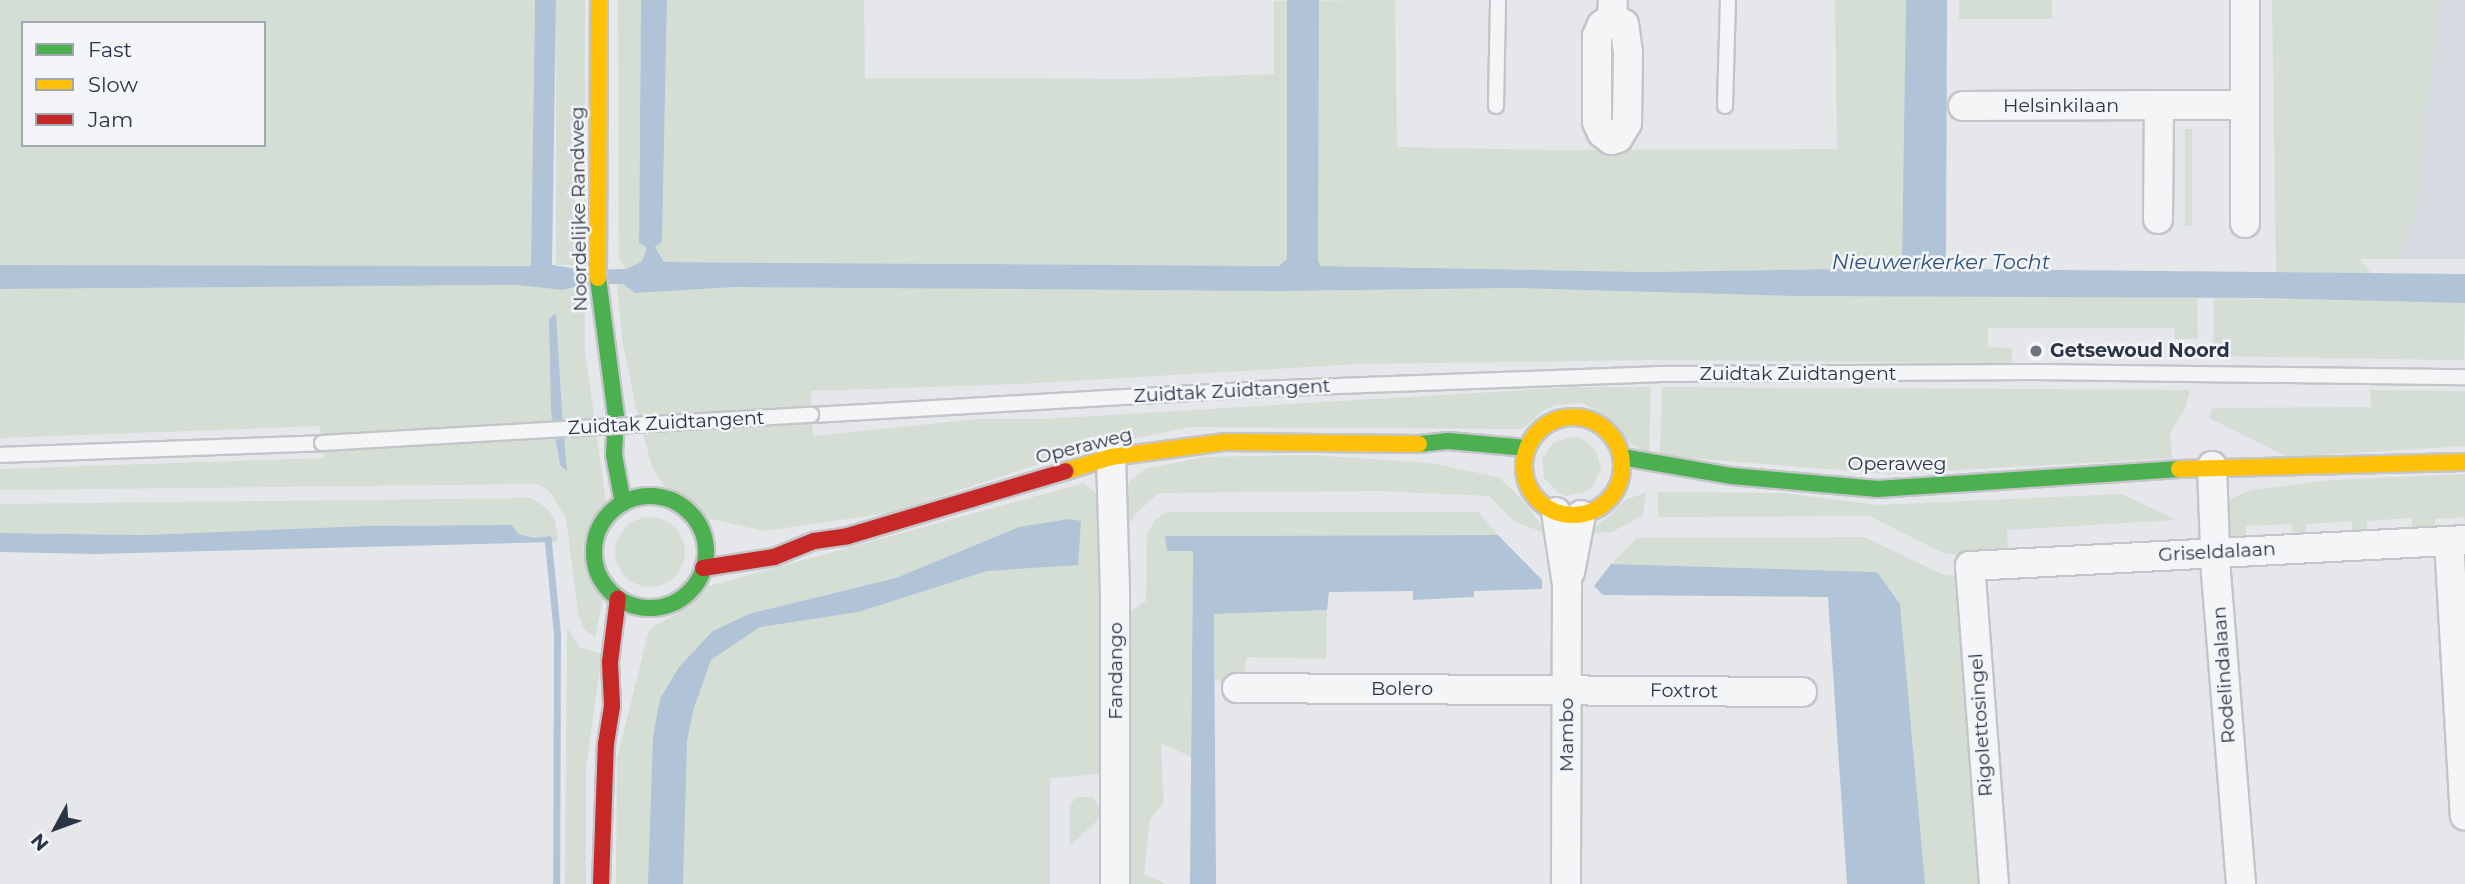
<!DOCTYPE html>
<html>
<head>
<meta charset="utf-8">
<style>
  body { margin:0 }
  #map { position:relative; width:2465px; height:884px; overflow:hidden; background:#e5e7ea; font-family:Montserrat,sans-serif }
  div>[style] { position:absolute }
  .built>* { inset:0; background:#d5dae0; transform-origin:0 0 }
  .green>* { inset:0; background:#d5ded5; transform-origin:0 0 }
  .round { border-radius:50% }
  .water>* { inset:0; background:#b1c3d7 }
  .stream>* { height:7px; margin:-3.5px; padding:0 3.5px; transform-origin:3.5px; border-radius:3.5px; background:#b1c3d7 }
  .roads { filter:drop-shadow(2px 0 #c3c5c8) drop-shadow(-2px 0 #c3c5c8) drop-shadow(0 2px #c3c5c8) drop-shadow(0 -2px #c3c5c8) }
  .lane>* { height:14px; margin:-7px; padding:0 7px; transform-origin:7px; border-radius:7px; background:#f4f5f7 }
  .street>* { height:28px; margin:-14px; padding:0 14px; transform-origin:14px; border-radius:14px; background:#f4f5f7 }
  .fast>* { height:16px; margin:-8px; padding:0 8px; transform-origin:8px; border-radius:8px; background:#4caf50 }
  .fast>.ring { margin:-8px; padding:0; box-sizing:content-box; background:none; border:16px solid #4caf50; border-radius:50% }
  .slow>* { height:16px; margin:-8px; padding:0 8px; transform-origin:8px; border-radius:8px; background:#ffc107 }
  .slow>.ring { margin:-8px; padding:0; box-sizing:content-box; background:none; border:16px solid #ffc107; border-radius:50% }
  .jam>* { height:16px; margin:-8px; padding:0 8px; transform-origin:8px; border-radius:8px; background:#c62828 }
  .bridges { filter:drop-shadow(2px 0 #c3c5c8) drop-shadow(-2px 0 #c3c5c8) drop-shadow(0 2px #c3c5c8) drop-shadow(0 -2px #c3c5c8) }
  .lane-bridge>* { height:14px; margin:-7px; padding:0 7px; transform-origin:7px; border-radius:7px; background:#f4f5f7 }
  .dots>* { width:19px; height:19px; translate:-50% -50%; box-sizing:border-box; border:4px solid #f3f5f9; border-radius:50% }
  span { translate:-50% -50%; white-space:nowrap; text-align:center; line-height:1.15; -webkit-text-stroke:5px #f3f5f9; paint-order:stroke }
  .street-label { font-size:19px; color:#293446 }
  .poi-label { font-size:19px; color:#293446; font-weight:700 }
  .left { translate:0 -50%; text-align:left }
  .water-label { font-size:21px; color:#2e537f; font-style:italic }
  .legend { position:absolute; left:21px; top:21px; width:245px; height:126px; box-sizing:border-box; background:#f3f5f9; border:2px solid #a2a8b1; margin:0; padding:9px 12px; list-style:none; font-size:21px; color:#293446 }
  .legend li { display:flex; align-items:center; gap:14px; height:35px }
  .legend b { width:35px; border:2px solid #a2a8b1 }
  .north { position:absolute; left:21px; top:793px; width:70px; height:70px; -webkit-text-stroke:5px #f3f5f9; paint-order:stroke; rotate:229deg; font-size:19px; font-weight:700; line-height:28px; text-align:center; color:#293446 }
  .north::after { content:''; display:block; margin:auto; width:24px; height:32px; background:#293446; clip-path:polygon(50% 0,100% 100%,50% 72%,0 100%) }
</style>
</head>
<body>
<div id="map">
  <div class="built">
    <div style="left:2364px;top:0;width:101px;height:259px"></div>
  </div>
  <div class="green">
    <div style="clip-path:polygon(evenodd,0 0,535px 0,531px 266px,0 265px,0 0,23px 23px,264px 23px,264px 145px,23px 145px,23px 23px)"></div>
    <div style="left:556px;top:0;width:29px;height:265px"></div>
    <div style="clip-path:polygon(618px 0,641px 0,639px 243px,646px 247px,646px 252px,641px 263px,626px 269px,619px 259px)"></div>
    <div style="clip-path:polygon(667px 0,864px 0,865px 78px,1143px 79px,1274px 74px,1274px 1px,1395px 0,1397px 147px,1551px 150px,1837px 149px,1835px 0,1906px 0,1903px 268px,1646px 272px,1321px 266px,664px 262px,655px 247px,662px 242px)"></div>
    <div style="left:1959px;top:0;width:93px;height:19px"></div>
    <div style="clip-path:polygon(2272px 0,2439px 0,2415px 217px,2395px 259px,2360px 259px,2371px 273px,2276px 273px)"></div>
    <div style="left:2185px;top:129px;width:7px;height:97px"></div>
    <div style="clip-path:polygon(585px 284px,585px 351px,606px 502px,589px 523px,583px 547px,588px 574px,603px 599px,595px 638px,584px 629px,578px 613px,566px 518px,550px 492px,538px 484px,0 490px,0 469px,324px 458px,320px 426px,0 438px,0 289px,517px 285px,563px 290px)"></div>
    <div style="clip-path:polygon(617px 284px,623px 284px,635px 293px,736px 287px,1017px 287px,1279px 291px,1514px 288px,2197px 298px,2198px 339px,2175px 339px,2174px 328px,1988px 328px,1988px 347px,2012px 348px,2012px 363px,1663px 360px,1359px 364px,1020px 384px,811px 391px,813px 436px,978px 419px,1044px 419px,1574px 387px,1651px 387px,1649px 454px,1628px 442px,1605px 415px,1583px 403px,1556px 405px,1544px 410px,1522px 429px,1190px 427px,1085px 449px,889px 513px,764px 531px,711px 519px,664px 486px,652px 467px,636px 407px,622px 340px)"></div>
    <div style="left:2214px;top:298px;width:251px;height:58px;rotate:1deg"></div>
    <div style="clip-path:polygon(1662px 387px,2190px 390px,2185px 409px,2170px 433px,2172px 458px,1891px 474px,1660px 456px)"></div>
    <div style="clip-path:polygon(2370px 390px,2465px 391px,2465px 446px,2288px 457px,2209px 418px,2212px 408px,2371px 407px)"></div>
    <div style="clip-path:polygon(1571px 437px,1581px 438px,1596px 450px,1601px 469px,1593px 486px,1585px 492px,1566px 496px,1557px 492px,1544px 478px,1542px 459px,1553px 443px)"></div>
    <div style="clip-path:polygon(1310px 455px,1430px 463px,1498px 477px,1521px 498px,1548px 534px,1515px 522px,1489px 496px,1378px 491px,1159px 493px,1135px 514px,1127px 530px,1124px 521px,1125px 491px,1131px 480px,1145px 469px,1204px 457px)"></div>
    <div style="clip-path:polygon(2465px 474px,2465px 523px,2464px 517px,2435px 519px,2435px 534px,2413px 535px,2412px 518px,2367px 521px,2367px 537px,2352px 538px,2352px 521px,2306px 524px,2307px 540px,2293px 541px,2292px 524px,2246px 526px,2246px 543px,2241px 543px,2225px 528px,2230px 499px,2251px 490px,2333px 480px)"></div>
    <div style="clip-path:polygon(1084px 483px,1099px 496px,1100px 774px,1050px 778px,1050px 884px,616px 884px,617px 759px,648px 633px,654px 626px,690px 607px,709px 586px)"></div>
    <div style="clip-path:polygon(1658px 492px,1784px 493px,1878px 505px,2122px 494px,2176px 520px,2007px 530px,2008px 552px,1964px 556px,1943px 553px,1870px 516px,1658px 517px)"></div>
    <div style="clip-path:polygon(1646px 493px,1643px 515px,1612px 532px,1589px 533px,1627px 499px)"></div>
    <div style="clip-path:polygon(531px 498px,547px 508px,555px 520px,558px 541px,553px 542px,551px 536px,534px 538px,518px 534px,512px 525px,364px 526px,143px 535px,0 533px,0 504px)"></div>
    <div style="clip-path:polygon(1166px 512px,1478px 512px,1498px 535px,1165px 536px,1193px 551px,1191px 757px,1161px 743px,1164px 803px,1150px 819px,1144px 874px,1166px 884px,1129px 884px,1131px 611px,1146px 601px,1147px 535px,1154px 521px)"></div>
    <div class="round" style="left:615px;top:517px;width:70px;height:70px"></div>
    <div style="clip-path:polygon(1864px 537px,1944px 575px,1964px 577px,1970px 672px,1962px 672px,1980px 884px,1925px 884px,1877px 572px,1611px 564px,1637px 538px)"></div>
    <div style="clip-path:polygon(1327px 610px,1326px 659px,1246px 657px,1244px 677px,1232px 698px,1224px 698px,1224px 682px,1215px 680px,1214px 614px)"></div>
    <div style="clip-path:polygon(567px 627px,579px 647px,602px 654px,586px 768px,586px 884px,565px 884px)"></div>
    <div style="clip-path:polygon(1077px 797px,1092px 797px,1099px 806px,1102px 816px,1070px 846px,1069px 806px)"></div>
  </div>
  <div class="water">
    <div style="clip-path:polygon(535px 0,556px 0,552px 265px,584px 270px,626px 269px,641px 262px,646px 252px,646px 247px,639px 243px,641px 0,667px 0,662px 242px,655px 247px,664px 262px,1279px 266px,1287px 259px,1287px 0,1319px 0,1318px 261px,1321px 266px,1646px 272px,1902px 268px,1906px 0,1947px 0,1946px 269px,2465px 274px,2465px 303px,2257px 298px,1800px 296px,1514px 288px,1279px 291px,736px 287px,635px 293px,623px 284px,585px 284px,563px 290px,517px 285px,0 289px,0 265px,531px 266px)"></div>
    <div style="clip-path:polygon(556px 314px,562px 412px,567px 471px,560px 465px,551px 412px,549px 318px)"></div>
    <div style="clip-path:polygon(1069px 519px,1081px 521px,1078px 565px,987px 571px,858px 612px,760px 627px,711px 660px,693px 711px,687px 741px,683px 884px,648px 884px,653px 737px,660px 699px,679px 667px,713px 631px,749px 614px,896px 578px,1019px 527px)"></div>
    <div style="clip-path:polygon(512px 525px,518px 534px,534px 538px,551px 536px,553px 542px,96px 554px,0 552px,0 533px,143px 535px,364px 526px)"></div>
    <div style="clip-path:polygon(1498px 535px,1542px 580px,1542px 589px,1474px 591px,1474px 597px,1413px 600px,1413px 591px,1329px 592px,1327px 610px,1214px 614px,1216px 884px,1190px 884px,1193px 551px,1167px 551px,1165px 536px)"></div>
    <div style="clip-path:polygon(1611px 564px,1877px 572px,1900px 604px,1925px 884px,1847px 884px,1828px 597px,1603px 595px,1594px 586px)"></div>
  </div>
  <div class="stream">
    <div style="left:548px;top:542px;width:92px;rotate:84.4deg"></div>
    <div style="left:557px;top:634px;width:250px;rotate:90.2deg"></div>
  </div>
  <div class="roads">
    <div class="lane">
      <div style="left:1496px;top:106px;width:106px;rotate:-88.9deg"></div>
      <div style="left:1725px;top:106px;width:106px;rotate:-88.4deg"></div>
      <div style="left:811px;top:415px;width:447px;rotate:-3.3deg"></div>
      <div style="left:1257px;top:389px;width:400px;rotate:-2.1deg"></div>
      <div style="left:1657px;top:374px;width:378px;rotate:-0.3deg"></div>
      <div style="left:2035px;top:372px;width:430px;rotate:0.7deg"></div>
      <div style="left:0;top:455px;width:322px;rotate:-2.1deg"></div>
    </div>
    <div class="street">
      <div style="left:1612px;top:18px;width:13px;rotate:27deg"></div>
      <div style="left:1624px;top:24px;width:28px;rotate:82deg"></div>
      <div style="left:1628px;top:52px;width:71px;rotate:90.8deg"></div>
      <div style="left:1627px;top:123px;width:17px;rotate:121deg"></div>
      <div style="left:1618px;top:138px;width:7px;rotate:164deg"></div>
      <div style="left:1611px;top:140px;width:11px;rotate:-142deg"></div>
      <div style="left:1602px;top:133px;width:12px;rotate:-114deg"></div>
      <div style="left:1597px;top:122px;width:86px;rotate:-90deg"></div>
      <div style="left:1597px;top:36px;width:12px;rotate:-66deg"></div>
      <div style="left:1602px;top:25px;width:12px;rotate:-35deg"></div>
      <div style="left:1612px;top:18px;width:18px;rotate:-87deg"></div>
      <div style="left:2159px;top:105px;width:86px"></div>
      <div style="left:1963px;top:106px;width:196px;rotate:-0.3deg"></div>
      <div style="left:2159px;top:105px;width:114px;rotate:90.5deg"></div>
      <div style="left:2245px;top:223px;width:223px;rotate:-90deg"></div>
      <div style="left:1111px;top:457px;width:138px;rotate:88.3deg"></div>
      <div style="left:1115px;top:595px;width:289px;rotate:90deg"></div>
      <div style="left:2212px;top:466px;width:107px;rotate:87.9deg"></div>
      <div style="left:2216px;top:573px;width:312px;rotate:85.4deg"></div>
      <div style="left:1556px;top:512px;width:74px;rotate:81.4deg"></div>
      <div style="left:1567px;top:585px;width:299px;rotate:90.2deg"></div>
      <div style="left:2449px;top:541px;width:275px;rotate:86.7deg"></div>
      <div style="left:1570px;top:572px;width:58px;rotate:-79.1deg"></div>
      <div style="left:1237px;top:688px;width:565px;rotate:0.41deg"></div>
      <div style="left:1994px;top:884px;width:319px;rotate:-94.3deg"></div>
      <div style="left:1970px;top:566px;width:496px;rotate:-3deg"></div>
    </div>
    <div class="fast">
      <div style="left:598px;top:278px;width:139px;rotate:82.6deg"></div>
      <div style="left:616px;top:416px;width:39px;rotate:93deg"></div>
      <div style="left:614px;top:455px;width:49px;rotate:79.4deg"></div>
      <div style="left:1419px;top:444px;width:30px;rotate:-6deg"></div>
      <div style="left:1449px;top:441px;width:78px;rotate:5.1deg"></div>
      <div style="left:1622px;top:457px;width:112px;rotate:9.8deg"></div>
      <div style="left:1732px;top:476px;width:146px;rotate:5.1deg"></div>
      <div style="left:1877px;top:489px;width:303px;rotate:-3.8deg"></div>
      <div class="ring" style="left:594px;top:496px;width:96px;height:96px"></div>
    </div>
    <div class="slow">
      <div style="left:598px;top:278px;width:278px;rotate:-89.8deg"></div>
      <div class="ring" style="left:1524px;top:417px;width:82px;height:82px"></div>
      <div style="left:2179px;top:469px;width:286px;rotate:-1.4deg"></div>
      <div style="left:1066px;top:471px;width:47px;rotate:-17.3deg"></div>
      <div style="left:1111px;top:457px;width:115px;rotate:-7.5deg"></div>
      <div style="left:1225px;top:442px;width:194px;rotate:0.6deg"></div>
    </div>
    <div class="jam">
      <div style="left:703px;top:568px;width:72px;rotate:-8.8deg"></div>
      <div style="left:774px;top:557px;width:43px;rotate:-21.8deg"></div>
      <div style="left:814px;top:541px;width:34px;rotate:-8deg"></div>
      <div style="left:848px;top:536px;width:227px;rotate:-16.6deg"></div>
      <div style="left:601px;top:884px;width:140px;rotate:-88deg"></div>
      <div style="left:606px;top:744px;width:39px;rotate:-81deg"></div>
      <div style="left:612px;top:705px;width:43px;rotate:-92.7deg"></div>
      <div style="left:610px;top:662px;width:64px;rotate:-82.9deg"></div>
    </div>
  </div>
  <div class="bridges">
    <div class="lane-bridge">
      <div style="left:322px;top:443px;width:490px;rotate:-3.3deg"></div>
    </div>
  </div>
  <div class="dots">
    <div style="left:2036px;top:351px;background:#6b737f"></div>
  </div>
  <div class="street-label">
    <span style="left:2061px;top:106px">Helsinkilaan</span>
    <span style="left:579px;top:209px;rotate:-91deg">Noordelijke Randweg</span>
    <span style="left:1798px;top:374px">Zuidtak Zuidtangent</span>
    <span style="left:1232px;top:391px;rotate:-3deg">Zuidtak Zuidtangent</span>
    <span style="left:666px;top:423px;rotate:-3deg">Zuidtak Zuidtangent</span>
    <span style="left:1084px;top:446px;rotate:-14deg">Operaweg</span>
    <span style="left:1897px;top:464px">Operaweg</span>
    <span style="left:2217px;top:552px;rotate:-3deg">Griseldalaan</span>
    <span style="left:1116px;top:671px;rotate:-90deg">Fandango</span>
    <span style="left:2224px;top:675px;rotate:-94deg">Rodelindalaan</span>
    <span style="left:1402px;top:689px">Bolero</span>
    <span style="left:1684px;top:691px;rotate:1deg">Foxtrot</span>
    <span style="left:1981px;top:725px;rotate:-94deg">Rigolettosingel</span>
    <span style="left:1567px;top:735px;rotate:-90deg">Mambo</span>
  </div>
  <div class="poi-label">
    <span class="left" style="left:2050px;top:351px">Getsewoud Noord</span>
  </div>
  <div class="water-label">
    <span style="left:1941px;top:262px">Nieuwerkerker Tocht</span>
  </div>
  <ul class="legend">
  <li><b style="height:9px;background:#4caf50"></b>Fast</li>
  <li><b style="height:9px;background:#ffc107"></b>Slow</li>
  <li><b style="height:9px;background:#c62828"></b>Jam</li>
  </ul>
  <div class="north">N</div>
</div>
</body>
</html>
